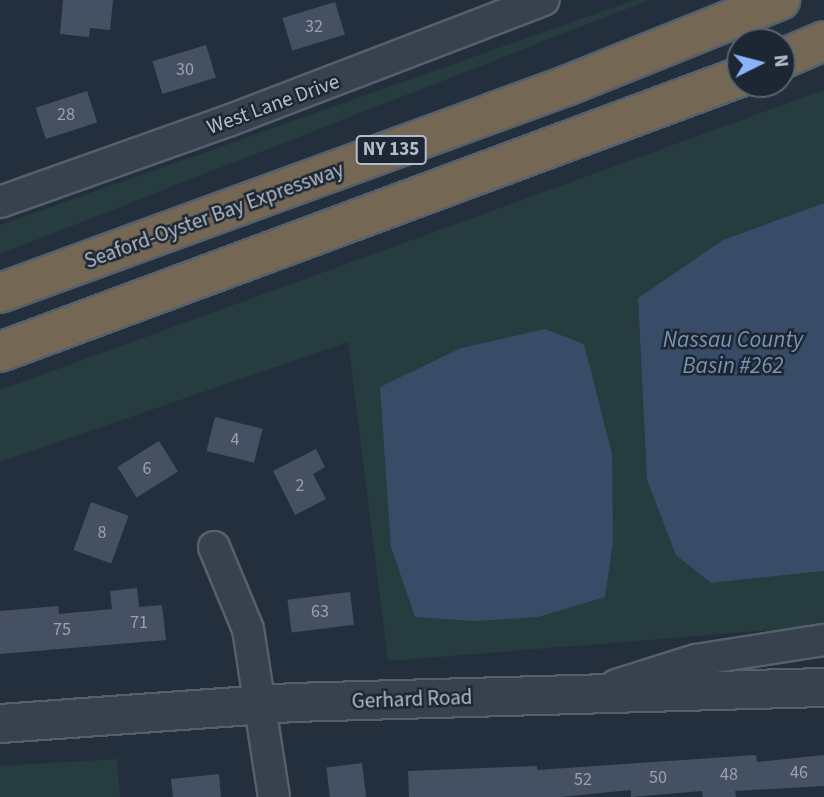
<!DOCTYPE html>
<html>
<head>
<meta charset="utf-8">
<style>
  body { margin:0 }
  #map { position:relative; width:824px; height:797px; overflow:hidden; background:#242f3e; font-family:"Source Sans 3",sans-serif }
  div>[style] { position:absolute }
  .green>* { inset:0; background:#263c3f }
  .water>* { inset:0; background:#394c67 }
  .building>* { inset:0; background:#455162; transform-origin:0 0 }
  .roads { filter:drop-shadow(2px 0 #565f6c) drop-shadow(-2px 0 #565f6c) drop-shadow(0 2px #565f6c) drop-shadow(0 -2px #565f6c) }
  .minor>* { height:30px; margin:-15px; padding:0 15px; transform-origin:15px; border-radius:15px; background:#38414e }
  .tertiary>* { height:37px; margin:-18.5px; padding:0 18.5px; transform-origin:18.5px; border-radius:18.5px; background:#38414e }
  .motorway>* { height:38px; margin:-19px; padding:0 19px; transform-origin:19px; border-radius:19px; background:#746855 }
  span { translate:-50% -50%; white-space:nowrap; text-align:center; line-height:1.15; -webkit-text-stroke:5px #1d2633; paint-order:stroke }
  .number-label { font-size:18px; color:#98a1af }
  .number-label span { -webkit-text-stroke-width:0 }
  .shield-label span { padding:2px 5px; background:#1d2633; border:2px solid; border-radius:5px; -webkit-text-stroke-width:0 }
  .shield-label { font-size:19px; color:#b4bcc9; font-weight:700 }
  .street-label { font-size:21px; color:#b4bcc9 }
  .water-label { font-size:23px; color:#7c92b1; font-style:italic }
  .north { position:absolute; left:726px; top:28px; width:70px; height:70px; box-sizing:border-box; background:#1d2633; border:2px solid #59626f; border-radius:50%; rotate:84deg; font-size:19px; font-weight:700; line-height:28px; text-align:center; color:#b4bcc9 }
  .north::after { content:''; display:block; margin:auto; width:24px; height:32px; background:#8ab4f8; clip-path:polygon(50% 0,100% 100%,50% 72%,0 100%) }
</style>
</head>
<body>
<div id="map">
  <div class="green">
    <div style="clip-path:polygon(634px 0,649px 0,0 254px,0 225px)"></div>
    <div style="clip-path:polygon(evenodd,824px 90px,824px 203px,723px 240px,638px 298px,647px 480px,711px 583px,824px 571px,824px 626px,388px 661px,348px 342px,0 462px,0 390px,824px 90px,545px 329px,584px 344px,461px 348px,545px 329px)"></div>
    <div style="clip-path:polygon(117px 759px,120px 797px,0 797px,0 766px)"></div>
  </div>
  <div class="water">
    <div style="clip-path:polygon(824px 203px,824px 571px,711px 583px,676px 555px,647px 480px,638px 298px,723px 240px)"></div>
    <div style="clip-path:polygon(545px 329px,584px 344px,612px 454px,613px 542px,605px 597px,538px 617px,474px 621px,415px 617px,391px 547px,380px 387px,461px 348px)"></div>
  </div>
  <div class="building">
    <div style="clip-path:polygon(63px 0,113px 0,110px 30px,90px 28px,89px 37px,60px 34px)"></div>
    <div style="left:335px;top:2px;width:34px;height:55px;rotate:73deg"></div>
    <div style="left:206px;top:45px;width:34px;height:56px;rotate:73deg"></div>
    <div style="left:87px;top:91px;width:33px;height:54px;rotate:72deg"></div>
    <div style="left:215px;top:417px;width:49px;height:35px;rotate:14deg"></div>
    <div style="left:159px;top:441px;width:36px;height:49px;rotate:58deg"></div>
    <div style="clip-path:polygon(316px 449px,325px 467px,313px 474px,326px 499px,295px 515px,273px 471px)"></div>
    <div style="left:91px;top:502px;width:40px;height:51px;rotate:20deg"></div>
    <div style="clip-path:polygon(137px 588px,139px 607px,162px 605px,166px 640px,0 654px,0 611px,58px 606px,59px 614px,112px 609px,110px 591px)"></div>
    <div style="left:350px;top:592px;width:33px;height:63px;rotate:83deg"></div>
    <div style="clip-path:polygon(756px 755px,757px 762px,824px 755px,824px 786px,735px 791px,736px 797px,703px 797px,702px 791px,631px 797px,631px 790px,560px 797px,409px 797px,408px 771px,537px 766px,537px 770px)"></div>
    <div style="left:362px;top:763px;width:34px;height:36px;rotate:83deg"></div>
    <div style="clip-path:polygon(219px 774px,221px 797px,173px 797px,171px 779px)"></div>
  </div>
  <div class="roads">
    <div class="minor">
      <div style="left:0;top:202px;width:242px;rotate:-19.6deg"></div>
      <div style="left:228px;top:121px;width:338px;rotate:-21deg"></div>
      <div style="left:214px;top:547px;width:89px;rotate:67.5deg"></div>
      <div style="left:248px;top:629px;width:170px;rotate:81.2deg"></div>
      <div style="left:616px;top:685px;width:84px;rotate:-17.4deg"></div>
      <div style="left:696px;top:660px;width:130px;rotate:-8.9deg"></div>
    </div>
    <div class="tertiary">
      <div style="left:0;top:723px;width:293px;rotate:-4.1deg"></div>
      <div style="left:292px;top:702px;width:532px;rotate:-1.62deg"></div>
    </div>
    <div class="motorway">
      <div style="left:782px;top:59px;width:46px;rotate:-23.2deg"></div>
      <div style="left:0;top:293px;width:603px;rotate:-20.09deg"></div>
      <div style="left:566px;top:86px;width:231px;rotate:-21.9deg"></div>
      <div style="left:0;top:352px;width:789px;rotate:-20.39deg"></div>
    </div>
  </div>
  <div class="number-label">
    <span style="left:314px;top:27px">32</span>
    <span style="left:185px;top:70px">30</span>
    <span style="left:66px;top:115px">28</span>
    <span style="left:235px;top:440px">4</span>
    <span style="left:147px;top:469px">6</span>
    <span style="left:300px;top:486px">2</span>
    <span style="left:102px;top:533px">8</span>
    <span style="left:320px;top:612px">63</span>
    <span style="left:139px;top:623px">71</span>
    <span style="left:62px;top:630px">75</span>
    <span style="left:799px;top:773px">46</span>
    <span style="left:729px;top:775px">48</span>
    <span style="left:658px;top:778px">50</span>
    <span style="left:583px;top:780px">52</span>
  </div>
  <div class="shield-label">
    <span style="left:391px;top:150px">NY 135</span>
  </div>
  <div class="street-label">
    <span style="left:273px;top:104px;rotate:-20deg">West Lane Drive</span>
    <span style="left:214px;top:215px;rotate:-20deg">Seaford-Oyster Bay Expressway</span>
    <span style="left:412px;top:699px;rotate:-2deg">Gerhard Road</span>
  </div>
  <div class="water-label">
    <span style="left:733px;top:353px">Nassau County<br>Basin #262</span>
  </div>
  <div class="north">N</div>
</div>
</body>
</html>
